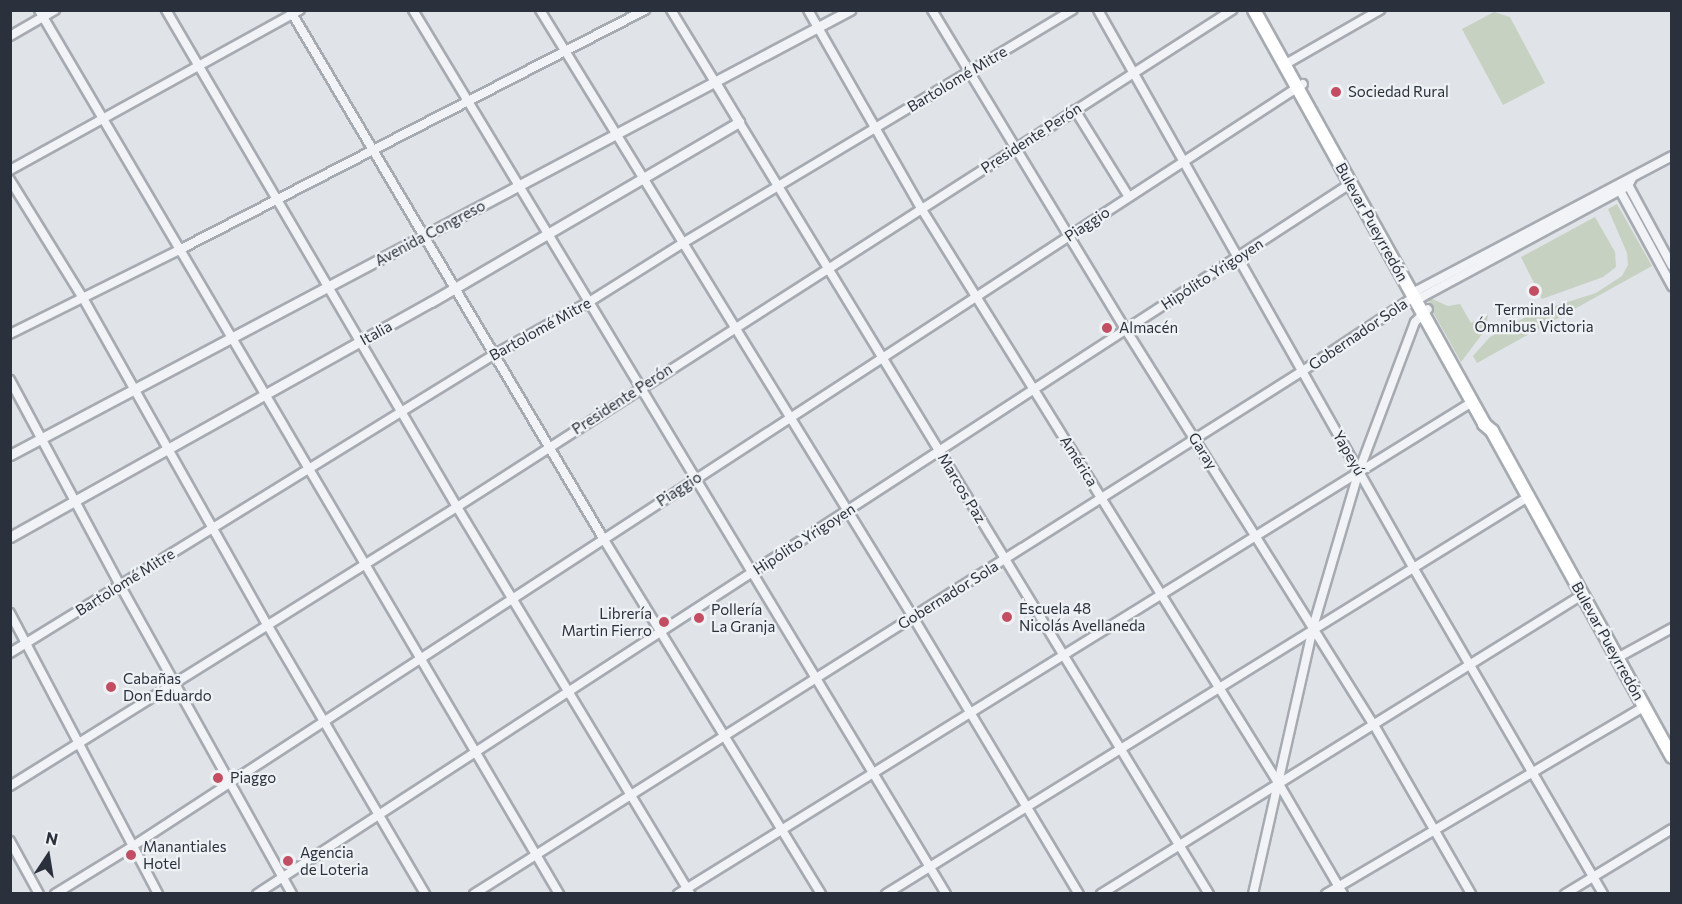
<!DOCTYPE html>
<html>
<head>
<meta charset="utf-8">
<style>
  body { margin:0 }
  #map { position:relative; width:1682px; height:904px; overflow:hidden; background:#e0e3e7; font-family:Commissioner,sans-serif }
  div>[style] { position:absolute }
  .green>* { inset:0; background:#c6d1c1 }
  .roads { filter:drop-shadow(2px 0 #a6aab1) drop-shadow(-2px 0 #a6aab1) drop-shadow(0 2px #a6aab1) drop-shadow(0 -2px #a6aab1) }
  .minor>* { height:8px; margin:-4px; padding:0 4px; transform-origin:4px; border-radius:4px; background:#f2f3f6 }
  .tertiary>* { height:9px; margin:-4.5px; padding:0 4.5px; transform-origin:4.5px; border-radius:4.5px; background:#f2f3f6 }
  .primary>* { height:12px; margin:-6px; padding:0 6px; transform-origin:6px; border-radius:6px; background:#fff }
  .dots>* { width:16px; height:16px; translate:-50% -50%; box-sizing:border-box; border:3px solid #eff2f5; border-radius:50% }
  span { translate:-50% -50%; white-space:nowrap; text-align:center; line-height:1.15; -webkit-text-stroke:4.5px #eff2f5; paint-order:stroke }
  .street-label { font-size:15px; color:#2a313d }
  .poi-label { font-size:15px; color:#2a313d }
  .left { translate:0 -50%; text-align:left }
  .right { translate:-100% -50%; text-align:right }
  .frame { position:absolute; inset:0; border:12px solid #2a313d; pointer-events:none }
  .north { position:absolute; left:18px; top:826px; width:60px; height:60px; -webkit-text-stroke:4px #eff2f5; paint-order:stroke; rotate:12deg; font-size:16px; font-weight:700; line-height:24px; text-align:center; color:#2a313d }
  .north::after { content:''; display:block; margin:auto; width:21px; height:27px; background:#2a313d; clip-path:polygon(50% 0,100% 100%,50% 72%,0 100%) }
</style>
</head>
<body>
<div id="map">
  <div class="green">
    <div style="clip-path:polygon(1494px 12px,1510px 17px,1545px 83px,1503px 105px,1462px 29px)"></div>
    <div style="clip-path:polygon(1617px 204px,1652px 266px,1477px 363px,1473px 356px,1490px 337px,1533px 313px,1596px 293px,1622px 276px,1628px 265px,1627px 253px,1608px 209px)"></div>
    <div style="clip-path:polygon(1595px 217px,1615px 252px,1616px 267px,1603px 277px,1542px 299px,1521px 257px)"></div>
    <div style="clip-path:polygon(1430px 298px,1448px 306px,1460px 304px,1471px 323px,1488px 314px,1486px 329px,1461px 362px,1428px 303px)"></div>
  </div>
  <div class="roads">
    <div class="minor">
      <div style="left:39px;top:10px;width:1026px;rotate:59.53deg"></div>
      <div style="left:166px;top:10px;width:576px;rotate:59.65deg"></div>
      <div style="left:457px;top:507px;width:452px;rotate:58.9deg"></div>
      <div style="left:290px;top:10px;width:614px;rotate:59.34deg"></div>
      <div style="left:603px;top:538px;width:417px;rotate:58.5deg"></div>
      <div style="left:413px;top:10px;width:1032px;rotate:58.91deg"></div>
      <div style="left:540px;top:10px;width:712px;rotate:58.43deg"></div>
      <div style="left:913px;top:617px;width:323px;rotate:59.1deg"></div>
      <div style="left:671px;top:10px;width:84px;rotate:58.6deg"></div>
      <div style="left:808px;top:10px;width:228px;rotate:60.3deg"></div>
      <div style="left:921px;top:208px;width:678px;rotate:58.14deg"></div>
      <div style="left:1279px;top:784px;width:127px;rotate:59.8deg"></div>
      <div style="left:932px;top:10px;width:374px;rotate:58.8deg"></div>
      <div style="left:1126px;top:330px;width:466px;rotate:57.9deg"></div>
      <div style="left:1374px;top:725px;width:195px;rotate:60.1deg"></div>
      <div style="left:1098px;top:10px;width:642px;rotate:60.52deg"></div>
      <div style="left:1414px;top:569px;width:376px;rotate:59.8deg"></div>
      <div style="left:10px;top:36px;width:52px;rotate:-30deg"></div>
      <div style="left:1284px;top:65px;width:111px;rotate:-29.8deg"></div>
      <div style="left:1075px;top:110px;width:102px;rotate:58.2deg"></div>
      <div style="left:739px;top:122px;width:904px;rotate:58.67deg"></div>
      <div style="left:10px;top:170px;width:331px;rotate:-28.9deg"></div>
      <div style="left:10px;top:180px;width:139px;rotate:58.3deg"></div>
      <div style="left:83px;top:298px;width:377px;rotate:60.6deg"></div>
      <div style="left:268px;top:626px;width:311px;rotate:59.6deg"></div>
      <div style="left:1627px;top:183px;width:94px;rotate:61.5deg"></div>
      <div style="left:1618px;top:187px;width:113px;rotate:61.4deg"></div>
      <div style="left:1414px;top:297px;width:8px;rotate:-60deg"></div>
      <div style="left:1418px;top:290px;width:287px;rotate:-27.8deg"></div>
      <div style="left:10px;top:334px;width:189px;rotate:-26.4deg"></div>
      <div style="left:179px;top:250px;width:524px;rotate:-27.25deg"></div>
      <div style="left:10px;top:380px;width:233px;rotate:61.8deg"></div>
      <div style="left:120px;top:585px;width:354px;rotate:60.9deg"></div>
      <div style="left:10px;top:613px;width:318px;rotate:62.2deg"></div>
      <div style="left:10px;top:653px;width:570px;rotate:-31.65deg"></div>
      <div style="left:495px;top:354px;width:107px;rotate:-29deg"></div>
      <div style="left:589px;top:302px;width:111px;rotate:-32.1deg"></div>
      <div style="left:683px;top:243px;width:454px;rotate:-30.9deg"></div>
      <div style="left:1617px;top:658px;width:63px;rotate:-28.6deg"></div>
      <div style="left:10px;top:786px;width:527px;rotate:-31.97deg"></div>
      <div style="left:457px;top:507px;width:921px;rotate:-32.67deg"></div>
      <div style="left:10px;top:841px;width:60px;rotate:61.3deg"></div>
      <div style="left:55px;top:894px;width:92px;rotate:-31.6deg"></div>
      <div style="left:133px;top:846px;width:1396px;rotate:-33.08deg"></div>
      <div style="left:257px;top:894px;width:1303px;rotate:-33.01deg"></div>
      <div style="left:474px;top:894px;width:978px;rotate:-32.26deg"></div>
      <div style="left:1301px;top:372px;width:136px;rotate:-33.6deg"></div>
      <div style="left:1414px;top:297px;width:8px"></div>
      <div style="left:1422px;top:297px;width:234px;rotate:-28.3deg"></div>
      <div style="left:1628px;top:186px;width:9px;rotate:-63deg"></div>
      <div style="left:678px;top:894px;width:934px;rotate:-31.78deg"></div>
      <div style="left:886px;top:894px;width:755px;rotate:-31.73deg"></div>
      <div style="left:1101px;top:894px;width:566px;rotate:-31.87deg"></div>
      <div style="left:1253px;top:894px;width:274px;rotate:-77.3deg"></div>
      <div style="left:1313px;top:627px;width:163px;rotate:-73.6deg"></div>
      <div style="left:1359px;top:471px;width:159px;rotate:-69.4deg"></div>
      <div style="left:1415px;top:322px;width:18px;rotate:-45deg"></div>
      <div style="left:1326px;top:894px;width:369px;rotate:-30.5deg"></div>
      <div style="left:1565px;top:894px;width:125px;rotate:-31.3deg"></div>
    </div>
    <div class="tertiary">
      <div style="left:10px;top:455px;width:951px;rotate:-27.91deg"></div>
      <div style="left:10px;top:537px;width:482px;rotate:-29.2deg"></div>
      <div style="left:431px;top:302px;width:357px;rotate:-30.3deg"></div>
      <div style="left:739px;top:122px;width:47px;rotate:-121deg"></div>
    </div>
    <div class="primary">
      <div style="left:1254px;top:10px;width:474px;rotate:60.9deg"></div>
      <div style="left:1484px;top:424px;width:11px;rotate:41deg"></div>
      <div style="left:1492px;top:431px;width:372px;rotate:61.1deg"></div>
    </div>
  </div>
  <div class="dots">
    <div style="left:1336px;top:92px;background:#c34e63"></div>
    <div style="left:1534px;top:291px;background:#c34e63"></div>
    <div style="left:1107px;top:328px;background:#c34e63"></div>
    <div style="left:1007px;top:617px;background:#c34e63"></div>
    <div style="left:699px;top:618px;background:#c34e63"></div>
    <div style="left:664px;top:622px;background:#c34e63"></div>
    <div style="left:111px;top:687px;background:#c34e63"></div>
    <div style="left:218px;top:778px;background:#c34e63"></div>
    <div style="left:131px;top:855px;background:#c34e63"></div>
    <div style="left:288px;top:861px;background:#c34e63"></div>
  </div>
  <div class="street-label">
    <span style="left:957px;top:79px;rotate:-31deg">Bartolomé Mitre</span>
    <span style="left:1031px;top:138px;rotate:-33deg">Presidente Perón</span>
    <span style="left:1372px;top:222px;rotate:61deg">Bulevar Pueyrredón</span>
    <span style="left:1087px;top:224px;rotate:-33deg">Piaggio</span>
    <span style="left:430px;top:233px;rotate:-28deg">Avenida Congreso</span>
    <span style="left:1212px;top:274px;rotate:-33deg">Hipólito Yrigoyen</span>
    <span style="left:540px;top:329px;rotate:-29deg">Bartolomé Mitre</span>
    <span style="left:376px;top:333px;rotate:-29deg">Italia</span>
    <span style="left:1358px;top:334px;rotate:-34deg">Gobernador Sola</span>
    <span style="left:622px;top:399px;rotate:-33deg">Presidente Perón</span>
    <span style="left:1203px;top:451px;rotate:58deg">Garay</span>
    <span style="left:1349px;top:453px;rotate:60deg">Yapeyú</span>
    <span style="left:1079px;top:461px;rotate:58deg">América</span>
    <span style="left:962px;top:488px;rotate:59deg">Marcos Paz</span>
    <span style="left:679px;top:489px;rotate:-33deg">Piaggio</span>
    <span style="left:804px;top:539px;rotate:-33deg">Hipólito Yrigoyen</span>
    <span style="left:125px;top:582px;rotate:-32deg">Bartolomé Mitre</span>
    <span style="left:948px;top:595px;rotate:-32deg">Gobernador Sola</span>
    <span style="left:1608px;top:641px;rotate:61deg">Bulevar Pueyrredón</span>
  </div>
  <div class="poi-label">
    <span class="left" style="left:1348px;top:92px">Sociedad Rural</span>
    <span style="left:1534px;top:318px">Terminal de<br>Ómnibus Victoria</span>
    <span class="left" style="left:1119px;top:328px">Almacén</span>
    <span class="left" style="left:1019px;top:617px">Escuela 48<br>Nicolás Avellaneda</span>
    <span class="left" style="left:711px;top:618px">Pollería<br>La Granja</span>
    <span class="right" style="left:652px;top:622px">Librería<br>Martin Fierro</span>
    <span class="left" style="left:123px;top:687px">Cabañas<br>Don Eduardo</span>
    <span class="left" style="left:230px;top:778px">Piaggo</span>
    <span class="left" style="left:143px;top:855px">Manantiales<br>Hotel</span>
    <span class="left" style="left:300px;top:861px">Agencia<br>de Loteria</span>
  </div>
  <div class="frame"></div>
  <div class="north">N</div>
</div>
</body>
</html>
